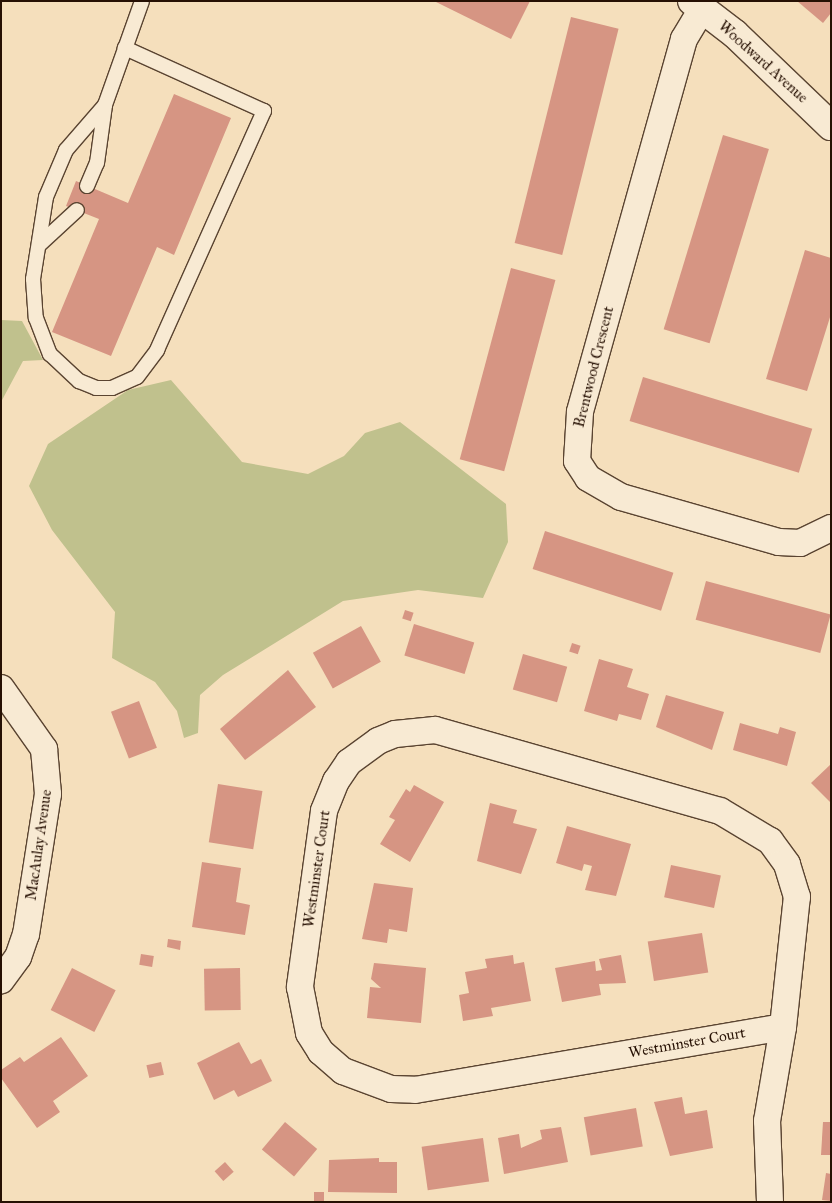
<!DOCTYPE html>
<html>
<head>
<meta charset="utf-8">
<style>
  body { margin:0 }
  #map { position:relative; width:832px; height:1203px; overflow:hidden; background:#f5dfbc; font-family:"IM FELL Great Primer",serif }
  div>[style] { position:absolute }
  .green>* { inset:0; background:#c0c18d }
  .building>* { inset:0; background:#d69583; transform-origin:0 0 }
  .roads { filter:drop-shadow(1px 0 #5a4431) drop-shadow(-1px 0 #5a4431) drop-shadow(0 1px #5a4431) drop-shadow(0 -1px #5a4431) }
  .lane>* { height:14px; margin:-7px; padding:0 7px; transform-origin:7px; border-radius:7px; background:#f8ead3 }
  .street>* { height:26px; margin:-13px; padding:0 13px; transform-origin:13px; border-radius:13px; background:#f8ead3 }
  .secondary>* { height:28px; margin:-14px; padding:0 14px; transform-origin:14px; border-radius:14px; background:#f8ead3 }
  span { translate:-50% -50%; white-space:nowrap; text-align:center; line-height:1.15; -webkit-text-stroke:4.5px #f8ead3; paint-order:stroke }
  .street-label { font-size:15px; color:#261003 }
  .frame { position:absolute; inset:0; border:2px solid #261003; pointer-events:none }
</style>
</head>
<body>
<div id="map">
  <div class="green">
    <div style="clip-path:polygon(1px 320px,22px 321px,43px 360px,23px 361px,1px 402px)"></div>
    <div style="clip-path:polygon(171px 380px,242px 462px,308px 474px,344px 456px,365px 433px,400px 422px,506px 504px,508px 542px,483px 598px,418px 590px,343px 601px,223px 675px,200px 695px,198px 733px,184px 738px,177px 711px,155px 682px,112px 658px,115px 612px,52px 530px,29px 486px,48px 444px,128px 390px)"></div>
  </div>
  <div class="building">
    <div style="clip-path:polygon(434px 1px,530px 1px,511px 39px)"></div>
    <div style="clip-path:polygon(797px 1px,831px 1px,831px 13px,823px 23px)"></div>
    <div style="left:571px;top:17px;width:49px;height:233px;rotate:14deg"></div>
    <div style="clip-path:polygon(174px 94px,231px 118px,174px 255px,157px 247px,111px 356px,52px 332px,99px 219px,66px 206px,76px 181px,128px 203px)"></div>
    <div style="left:723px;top:135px;width:48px;height:203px;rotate:17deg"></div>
    <div style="clip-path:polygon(805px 250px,831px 258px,831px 314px,807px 391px,766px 379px)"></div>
    <div style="left:511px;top:268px;width:46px;height:198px;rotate:15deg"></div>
    <div style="left:643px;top:377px;width:177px;height:46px;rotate:17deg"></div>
    <div style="left:545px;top:531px;width:135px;height:40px;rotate:18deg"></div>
    <div style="left:706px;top:581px;width:129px;height:40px;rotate:15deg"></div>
    <div style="left:405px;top:610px;width:9px;height:9px;rotate:18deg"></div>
    <div style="left:414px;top:624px;width:63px;height:33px;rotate:17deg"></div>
    <div style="left:361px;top:626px;width:41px;height:55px;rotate:61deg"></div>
    <div style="left:572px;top:643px;width:9px;height:9px;rotate:18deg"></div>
    <div style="left:523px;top:654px;width:46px;height:37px;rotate:16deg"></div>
    <div style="clip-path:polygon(599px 659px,633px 669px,627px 687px,649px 694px,641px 720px,619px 714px,617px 721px,584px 711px)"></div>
    <div style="clip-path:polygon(288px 670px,316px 707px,245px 760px,220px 729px)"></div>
    <div style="clip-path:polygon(666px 695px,724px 712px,712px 750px,656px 727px)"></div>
    <div style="left:139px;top:701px;width:50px;height:30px;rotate:69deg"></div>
    <div style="clip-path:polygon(740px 723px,778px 734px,780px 727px,796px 732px,787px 766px,733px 750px)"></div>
    <div style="clip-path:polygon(831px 764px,831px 803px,811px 783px)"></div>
    <div style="left:218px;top:784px;width:45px;height:59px;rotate:9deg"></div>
    <div style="clip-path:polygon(414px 785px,444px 802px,410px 862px,380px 844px,395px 820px,389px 817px,406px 789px,410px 792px)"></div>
    <div style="clip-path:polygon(490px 803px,517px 810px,513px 823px,537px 829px,521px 874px,477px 861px)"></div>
    <div style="clip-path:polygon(567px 826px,631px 844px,616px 896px,585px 890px,592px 866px,584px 864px,582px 871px,556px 863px)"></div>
    <div style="clip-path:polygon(202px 862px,241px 868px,236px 902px,250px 905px,245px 935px,192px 927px)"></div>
    <div style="left:671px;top:865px;width:51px;height:33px;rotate:12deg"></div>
    <div style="clip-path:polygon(374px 883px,413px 888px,407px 932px,389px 929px,387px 943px,362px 939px)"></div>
    <div style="left:702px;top:933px;width:40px;height:55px;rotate:81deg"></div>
    <div style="clip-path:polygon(168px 939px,181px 941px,180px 950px,167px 947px)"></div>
    <div style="left:141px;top:954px;width:13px;height:11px;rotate:9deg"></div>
    <div style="clip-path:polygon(513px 955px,514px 964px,524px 962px,531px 1001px,491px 1008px,493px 1016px,463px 1021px,459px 995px,469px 993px,465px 972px,487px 968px,485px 959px)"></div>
    <div style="clip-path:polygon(621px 955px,626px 983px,599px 984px,601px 995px,562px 1002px,555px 968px,595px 961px,596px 971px,602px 970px,599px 959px)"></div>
    <div style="clip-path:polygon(374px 963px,426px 968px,421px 1023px,367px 1018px,370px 987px,381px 988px,371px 979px)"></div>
    <div style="left:72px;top:968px;width:49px;height:47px;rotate:27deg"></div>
    <div style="left:240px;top:968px;width:42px;height:36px;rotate:89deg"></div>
    <div style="clip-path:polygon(61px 1037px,88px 1076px,53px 1101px,60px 1112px,37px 1128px,1px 1078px,1px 1070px,20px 1057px,24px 1062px)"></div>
    <div style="clip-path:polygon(239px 1042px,251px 1064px,261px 1059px,272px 1081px,238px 1097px,234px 1090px,214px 1100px,197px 1063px)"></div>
    <div style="left:161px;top:1062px;width:13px;height:15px;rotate:77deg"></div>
    <div style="clip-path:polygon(682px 1097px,685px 1114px,707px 1110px,713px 1148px,670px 1156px,654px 1102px)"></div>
    <div style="left:636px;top:1108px;width:39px;height:53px;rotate:80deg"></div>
    <div style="left:285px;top:1122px;width:42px;height:36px;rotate:40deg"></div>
    <div style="clip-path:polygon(823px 1122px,831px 1122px,831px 1155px,821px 1155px)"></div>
    <div style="clip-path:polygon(561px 1127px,568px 1162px,504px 1174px,498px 1138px,519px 1134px,521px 1148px,542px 1139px,540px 1130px)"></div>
    <div style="left:483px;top:1138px;width:44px;height:62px;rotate:82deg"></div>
    <div style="clip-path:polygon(379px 1158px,379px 1162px,397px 1162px,397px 1193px,328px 1192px,329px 1160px)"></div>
    <div style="left:225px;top:1162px;width:13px;height:14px;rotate:48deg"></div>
    <div style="clip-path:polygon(826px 1173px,831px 1174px,831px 1201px,822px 1200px)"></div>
    <div style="left:314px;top:1192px;width:10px;height:9px"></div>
  </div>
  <div class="roads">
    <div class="lane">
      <div style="left:105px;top:105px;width:60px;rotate:130.9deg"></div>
      <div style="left:66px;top:150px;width:51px;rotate:113.1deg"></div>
      <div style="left:46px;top:197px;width:83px;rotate:99deg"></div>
      <div style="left:33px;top:279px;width:39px;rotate:86deg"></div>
      <div style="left:36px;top:318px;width:39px;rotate:69deg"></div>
      <div style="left:50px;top:354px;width:40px;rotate:43deg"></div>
      <div style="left:79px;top:381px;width:18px;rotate:22deg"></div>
      <div style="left:96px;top:388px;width:16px"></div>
      <div style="left:112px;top:388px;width:27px;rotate:-24deg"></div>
      <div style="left:137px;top:377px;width:34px;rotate:-53deg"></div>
      <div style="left:157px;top:350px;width:262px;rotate:-65.9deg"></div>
      <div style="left:264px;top:111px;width:153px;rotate:-155.6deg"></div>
      <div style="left:87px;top:186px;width:25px;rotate:-67deg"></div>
      <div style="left:97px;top:163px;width:59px;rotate:-82.1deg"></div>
      <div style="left:105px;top:105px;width:110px;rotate:-70.4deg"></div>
      <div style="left:40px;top:244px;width:50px;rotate:-42.6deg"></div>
    </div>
    <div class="street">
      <div style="left:702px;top:9px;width:35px;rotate:121deg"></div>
      <div style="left:684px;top:39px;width:387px;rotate:105.6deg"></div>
      <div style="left:580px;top:412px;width:49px;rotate:93.5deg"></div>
      <div style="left:577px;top:461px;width:20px;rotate:57deg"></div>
      <div style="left:588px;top:478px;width:38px;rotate:30deg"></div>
      <div style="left:621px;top:497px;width:164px;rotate:15.9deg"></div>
      <div style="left:779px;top:542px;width:21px;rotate:3deg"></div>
      <div style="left:800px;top:543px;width:34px;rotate:-26deg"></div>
      <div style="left:1px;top:688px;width:75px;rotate:54.8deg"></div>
      <div style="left:44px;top:749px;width:45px;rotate:84.9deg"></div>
      <div style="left:48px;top:794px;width:142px;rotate:98.9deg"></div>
      <div style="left:26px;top:934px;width:24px;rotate:109deg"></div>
      <div style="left:18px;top:957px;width:29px;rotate:126deg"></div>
      <div style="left:770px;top:1202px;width:81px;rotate:-92.1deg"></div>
      <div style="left:767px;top:1121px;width:95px;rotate:-80.3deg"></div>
      <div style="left:783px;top:1027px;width:131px;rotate:-83.9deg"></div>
      <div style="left:797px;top:897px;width:34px;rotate:-107deg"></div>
      <div style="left:787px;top:864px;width:29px;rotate:-126deg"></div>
      <div style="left:770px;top:841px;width:58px;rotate:-149deg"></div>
      <div style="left:720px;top:811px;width:296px;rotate:-164.1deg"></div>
      <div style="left:435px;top:730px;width:40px;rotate:174.3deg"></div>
      <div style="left:395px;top:734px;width:18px;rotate:158deg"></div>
      <div style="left:378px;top:741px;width:36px;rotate:144deg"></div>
      <div style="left:349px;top:762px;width:23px;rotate:124deg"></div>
      <div style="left:336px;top:781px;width:32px;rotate:112deg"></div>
      <div style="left:324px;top:811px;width:178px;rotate:97.8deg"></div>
      <div style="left:300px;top:987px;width:47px;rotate:78.9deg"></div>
      <div style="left:309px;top:1033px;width:22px;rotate:58deg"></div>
      <div style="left:321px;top:1052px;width:29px;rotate:41deg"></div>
      <div style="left:343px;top:1071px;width:51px;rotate:20.6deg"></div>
      <div style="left:391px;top:1089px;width:24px;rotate:2deg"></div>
      <div style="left:415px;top:1090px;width:373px;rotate:-9.7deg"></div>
    </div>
    <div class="secondary">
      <div style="left:692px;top:1px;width:54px;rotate:37.5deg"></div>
      <div style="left:735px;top:34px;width:133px;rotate:43.8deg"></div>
    </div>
  </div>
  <div class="street-label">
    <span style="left:763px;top:62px;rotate:42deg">Woodward Avenue</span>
    <span style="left:594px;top:367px;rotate:-76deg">Brentwood Crescent</span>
    <span style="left:39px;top:845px;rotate:-82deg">MacAulay Avenue</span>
    <span style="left:317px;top:869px;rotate:-82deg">Westminster Court</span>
    <span style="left:687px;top:1043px;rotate:-10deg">Westminster Court</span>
  </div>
  <div class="frame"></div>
</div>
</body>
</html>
